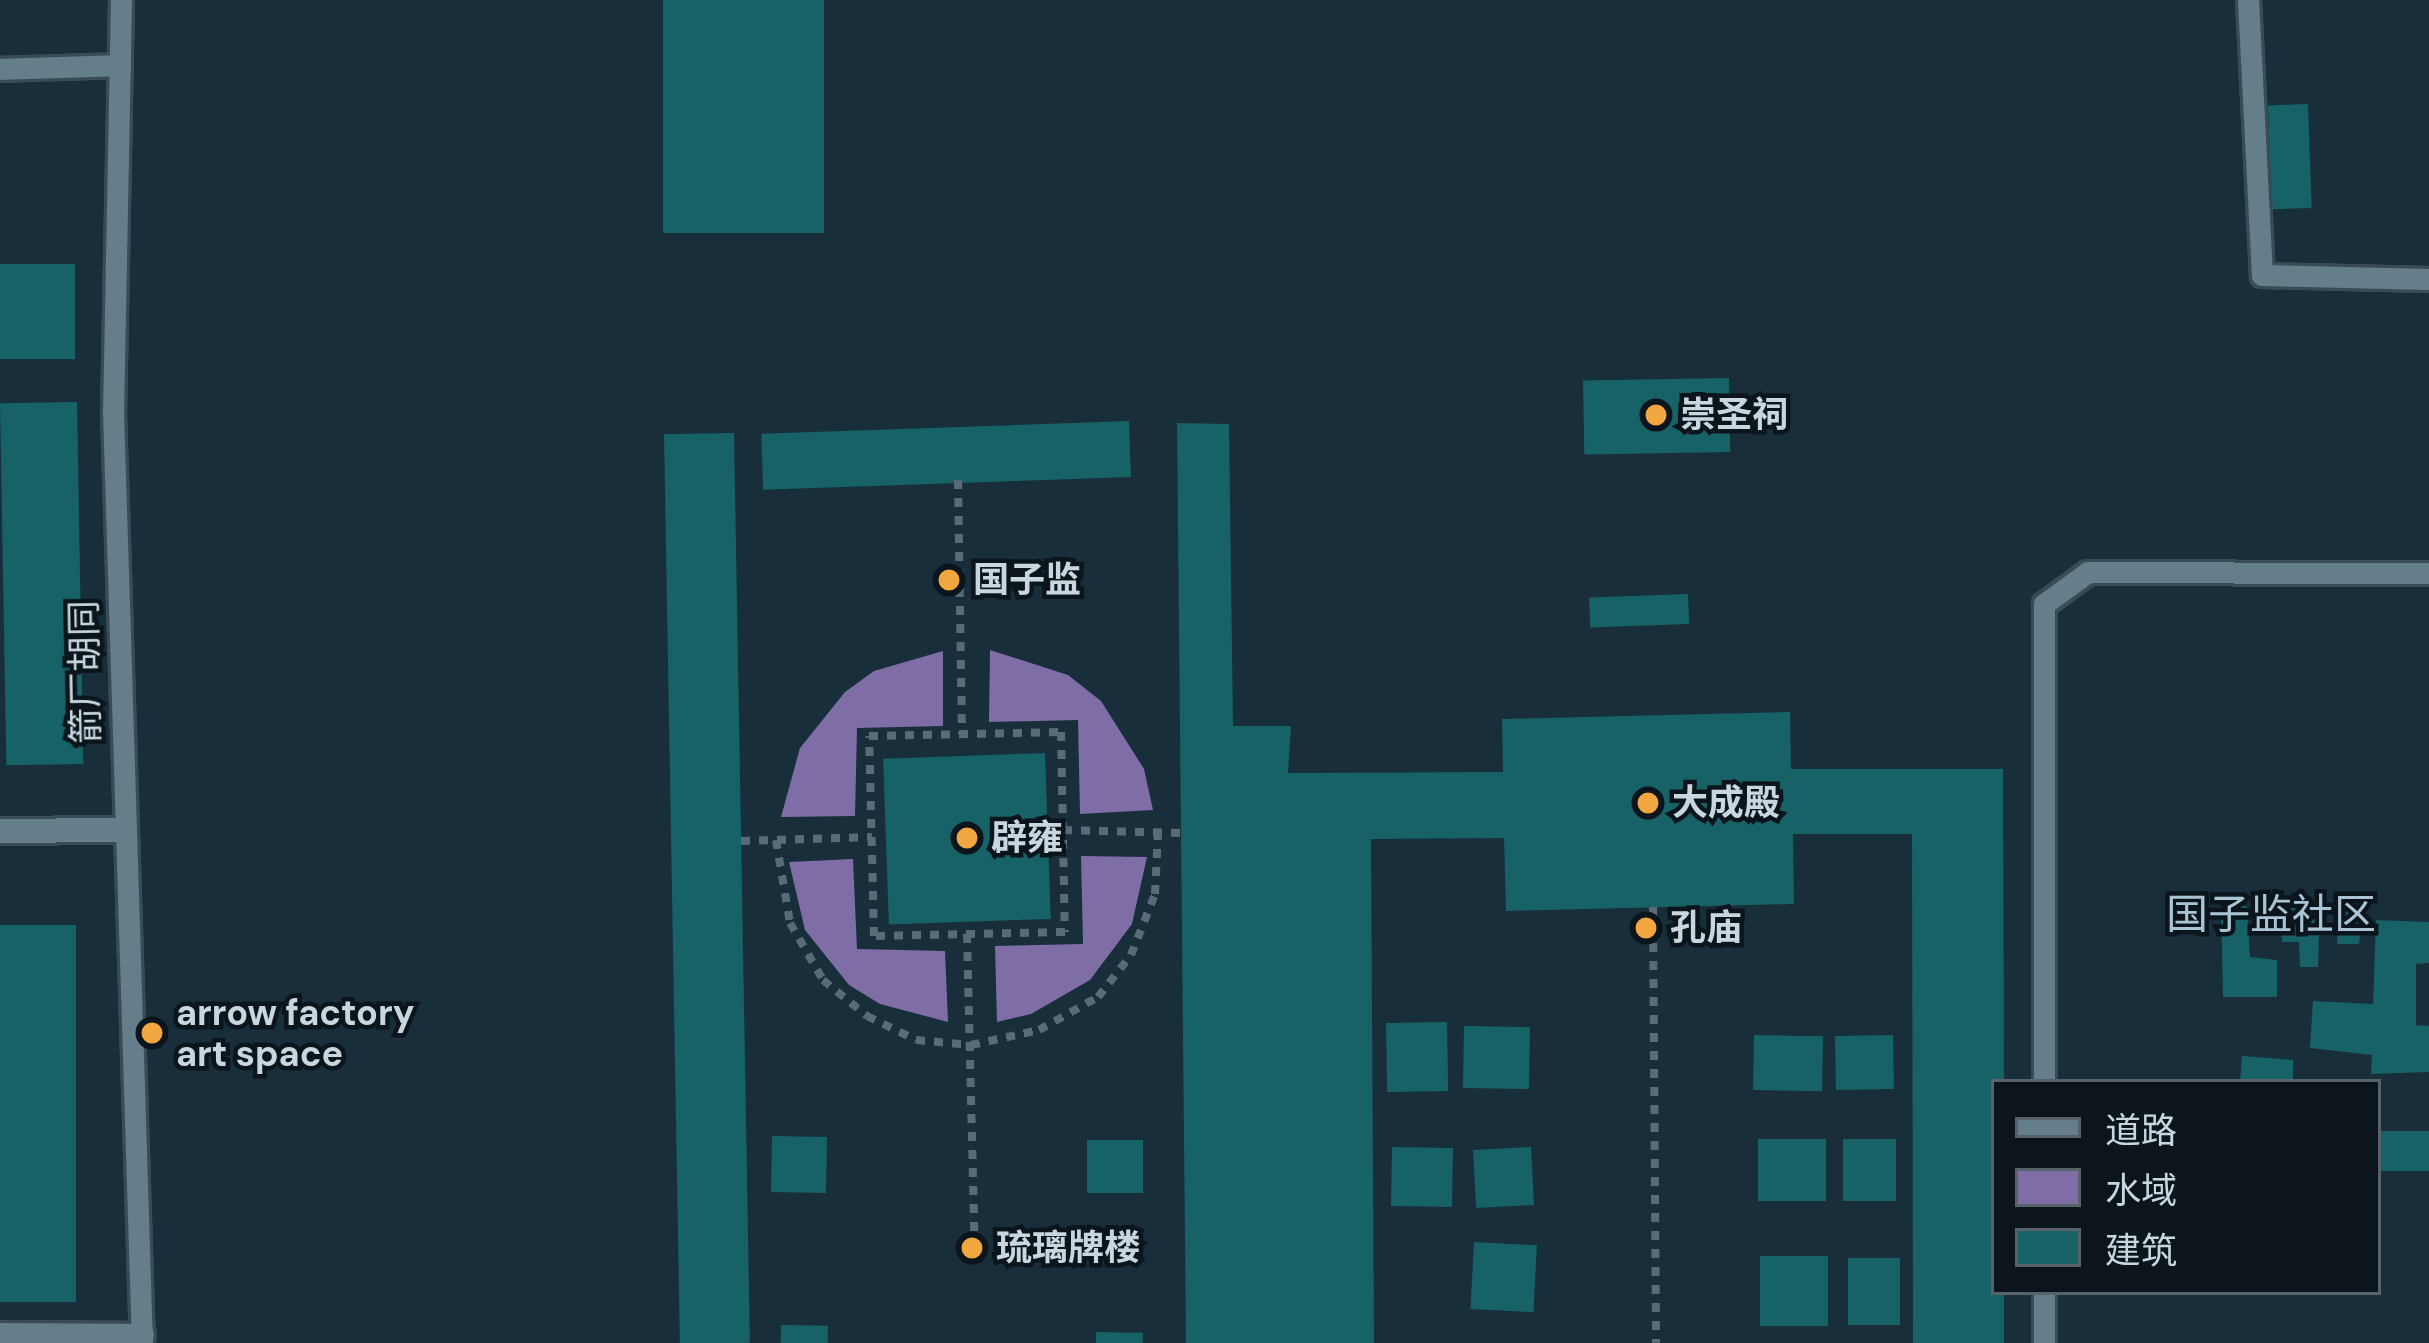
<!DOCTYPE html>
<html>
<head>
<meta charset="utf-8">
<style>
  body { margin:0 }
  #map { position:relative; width:2429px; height:1343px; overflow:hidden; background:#182e3b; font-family:"DM Sans","Noto Sans SC",sans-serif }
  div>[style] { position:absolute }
  .water>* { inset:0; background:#7f6da6 }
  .building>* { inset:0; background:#176267; transform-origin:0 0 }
  .path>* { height:8px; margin-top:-4px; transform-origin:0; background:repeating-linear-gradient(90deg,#586b76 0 9px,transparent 0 18px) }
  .roads { filter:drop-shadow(3px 0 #394c56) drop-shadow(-3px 0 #394c56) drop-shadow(0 3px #394c56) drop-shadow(0 -3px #394c56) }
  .service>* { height:21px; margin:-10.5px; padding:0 10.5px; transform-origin:10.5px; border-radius:10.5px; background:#657e8c }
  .minor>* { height:24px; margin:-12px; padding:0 12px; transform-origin:12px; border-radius:12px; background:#657e8c }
  .dots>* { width:33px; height:33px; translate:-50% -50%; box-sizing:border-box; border:6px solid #0b151b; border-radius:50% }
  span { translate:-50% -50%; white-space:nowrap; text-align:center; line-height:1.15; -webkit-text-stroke:9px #0b151b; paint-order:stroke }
  .poi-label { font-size:36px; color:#c9d6de; font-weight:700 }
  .left { translate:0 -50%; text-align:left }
  .street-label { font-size:36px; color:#c9d6de }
  .quarter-label { font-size:42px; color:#a9c4d4 }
  .legend { position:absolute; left:1991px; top:1079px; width:390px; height:216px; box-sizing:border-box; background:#0b151b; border:3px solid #576269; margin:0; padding:15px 21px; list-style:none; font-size:36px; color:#c9d6de }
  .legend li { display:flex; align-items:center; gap:24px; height:60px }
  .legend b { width:60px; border:3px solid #576269 }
</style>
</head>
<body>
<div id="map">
  <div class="water">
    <div style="clip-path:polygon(990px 650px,1068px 675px,1101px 701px,1144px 769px,1153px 810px,1080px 814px,1078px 720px,989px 722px)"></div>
    <div style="clip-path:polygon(943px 651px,943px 726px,857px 728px,855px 816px,781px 817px,800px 748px,845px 692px,874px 671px)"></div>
    <div style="clip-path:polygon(1081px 856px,1147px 857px,1132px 924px,1090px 980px,1031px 1014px,997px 1022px,995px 946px,1083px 944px)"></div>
    <div style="clip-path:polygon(853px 859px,857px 949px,945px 951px,948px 1022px,880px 1004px,849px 985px,805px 930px,789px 862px)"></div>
  </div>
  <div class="building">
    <div style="left:663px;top:0;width:161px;height:233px"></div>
    <div style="left:2308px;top:104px;width:104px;height:40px;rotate:88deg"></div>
    <div style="left:0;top:264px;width:75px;height:95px"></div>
    <div style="left:1729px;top:378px;width:74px;height:146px;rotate:89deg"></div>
    <div style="left:77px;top:402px;width:362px;height:77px;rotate:89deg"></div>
    <div style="left:1129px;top:421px;width:56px;height:368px;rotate:88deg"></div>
    <div style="clip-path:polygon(1177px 423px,1229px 424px,1233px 726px,1291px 726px,1288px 773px,1503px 772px,1502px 719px,1790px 712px,1791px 769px,2003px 769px,2004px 1082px,1994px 1082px,1994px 1292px,2004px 1292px,2004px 1343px,1913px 1343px,1912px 834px,1793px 834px,1794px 904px,1506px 911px,1504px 838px,1371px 839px,1374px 1343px,1186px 1343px)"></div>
    <div style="left:734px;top:433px;width:910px;height:70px;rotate:89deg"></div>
    <div style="left:1688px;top:594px;width:30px;height:99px;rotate:88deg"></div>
    <div style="left:1045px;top:753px;width:166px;height:162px;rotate:88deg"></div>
    <div style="clip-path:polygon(2280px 900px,2320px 902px,2318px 967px,2300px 967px,2299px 942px,2282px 942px)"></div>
    <div style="clip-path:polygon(2339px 901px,2365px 903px,2359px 944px,2337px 944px)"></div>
    <div style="clip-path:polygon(2221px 906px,2247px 906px,2250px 957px,2277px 960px,2277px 997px,2223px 997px)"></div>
    <div style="clip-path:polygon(2376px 920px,2429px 922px,2429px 963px,2416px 964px,2416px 1025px,2429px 1026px,2429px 1072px,2371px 1074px,2372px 1055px,2310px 1048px,2313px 1001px,2373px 1004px)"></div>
    <div style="left:76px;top:925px;width:377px;height:76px;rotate:90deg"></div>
    <div style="left:1447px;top:1022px;width:69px;height:61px;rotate:89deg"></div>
    <div style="left:1464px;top:1026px;width:66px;height:62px;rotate:1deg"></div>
    <div style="left:1754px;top:1035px;width:69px;height:55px;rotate:1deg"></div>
    <div style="left:1893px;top:1035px;width:54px;height:58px;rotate:89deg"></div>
    <div style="clip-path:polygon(2242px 1056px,2293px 1060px,2293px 1082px,2240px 1082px)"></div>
    <div style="left:2378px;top:1131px;width:51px;height:40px"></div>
    <div style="left:772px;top:1136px;width:55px;height:56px;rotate:1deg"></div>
    <div style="left:1758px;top:1139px;width:68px;height:62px"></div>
    <div style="left:1843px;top:1139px;width:53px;height:62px"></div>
    <div style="left:1087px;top:1140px;width:56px;height:53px"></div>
    <div style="left:1392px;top:1147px;width:61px;height:59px;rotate:1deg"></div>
    <div style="left:1531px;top:1147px;width:58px;height:58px;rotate:87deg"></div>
    <div style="left:1474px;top:1242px;width:63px;height:67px;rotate:3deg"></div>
    <div style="left:1760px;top:1256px;width:68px;height:70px"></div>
    <div style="left:1848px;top:1258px;width:52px;height:67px"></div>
    <div style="left:781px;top:1325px;width:47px;height:18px;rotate:1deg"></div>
    <div style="left:1096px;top:1332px;width:47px;height:11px;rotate:1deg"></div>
  </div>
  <div class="path">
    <div style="left:958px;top:480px;width:254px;rotate:89.1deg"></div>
    <div style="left:1061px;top:732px;width:200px;rotate:88.9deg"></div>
    <div style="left:1065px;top:932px;width:191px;rotate:178.8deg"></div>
    <div style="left:874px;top:936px;width:200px;rotate:-91.4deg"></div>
    <div style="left:869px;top:736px;width:192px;rotate:-1.2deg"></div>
    <div style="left:1063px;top:830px;width:118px;rotate:1.5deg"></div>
    <div style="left:776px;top:840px;width:84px;rotate:80.4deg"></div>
    <div style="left:790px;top:923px;width:66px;rotate:59.9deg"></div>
    <div style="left:823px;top:980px;width:57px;rotate:39.3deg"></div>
    <div style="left:867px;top:1016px;width:55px;rotate:26.1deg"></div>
    <div style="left:916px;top:1040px;width:55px;rotate:5.2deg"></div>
    <div style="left:971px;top:1045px;width:70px;rotate:-12.4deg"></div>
    <div style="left:1039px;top:1030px;width:68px;rotate:-29.2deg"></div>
    <div style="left:1098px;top:997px;width:53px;rotate:-51.8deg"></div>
    <div style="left:1131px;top:955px;width:66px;rotate:-68.5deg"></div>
    <div style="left:1155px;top:894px;width:61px;rotate:-87.2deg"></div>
    <div style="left:741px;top:841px;width:131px;rotate:-1.7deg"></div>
    <div style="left:1653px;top:907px;width:436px;rotate:89.6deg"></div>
    <div style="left:967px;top:934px;width:317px;rotate:88.6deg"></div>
  </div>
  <div class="roads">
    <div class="service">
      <div style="left:121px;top:0;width:412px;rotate:91.1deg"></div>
      <div style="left:113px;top:412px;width:931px;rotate:88.22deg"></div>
      <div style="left:2248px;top:0;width:275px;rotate:87.1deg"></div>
      <div style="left:2262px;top:275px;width:167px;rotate:1.4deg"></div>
      <div style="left:0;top:69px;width:120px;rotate:-1.9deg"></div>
      <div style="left:2044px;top:1082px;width:478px;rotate:-90deg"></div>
      <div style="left:2044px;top:604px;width:54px;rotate:-36deg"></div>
      <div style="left:2088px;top:572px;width:341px;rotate:0.2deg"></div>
      <div style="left:2044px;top:1292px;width:51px;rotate:90deg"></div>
      <div style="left:0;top:1333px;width:143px;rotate:0.4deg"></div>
    </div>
    <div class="minor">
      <div style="left:0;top:831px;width:120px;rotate:-0.5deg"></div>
    </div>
  </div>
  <div class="dots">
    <div style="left:1656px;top:415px;background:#f1a640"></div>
    <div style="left:949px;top:580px;background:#f1a640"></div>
    <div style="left:1648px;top:803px;background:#f1a640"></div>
    <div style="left:967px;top:838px;background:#f1a640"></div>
    <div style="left:1646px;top:928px;background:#f1a640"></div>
    <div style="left:152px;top:1033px;background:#f1a640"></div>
    <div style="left:972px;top:1248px;background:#f1a640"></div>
  </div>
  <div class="poi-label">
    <span class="left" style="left:1680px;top:415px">崇圣祠</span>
    <span class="left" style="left:973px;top:580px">国子监</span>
    <span class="left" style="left:1672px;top:803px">大成殿</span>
    <span class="left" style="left:991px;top:838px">辟雍</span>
    <span class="left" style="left:1670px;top:928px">孔庙</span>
    <span class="left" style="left:176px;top:1033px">arrow factory<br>art space</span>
    <span class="left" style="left:996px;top:1248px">琉璃牌楼</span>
  </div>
  <div class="street-label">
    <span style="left:85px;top:672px;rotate:-91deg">箭厂胡同</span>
  </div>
  <div class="quarter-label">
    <span style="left:2271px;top:915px">国子监社区</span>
  </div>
  <ul class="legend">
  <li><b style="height:15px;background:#657e8c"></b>道路</li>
  <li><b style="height:33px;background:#7f6da6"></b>水域</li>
  <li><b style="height:33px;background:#176267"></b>建筑</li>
  </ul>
</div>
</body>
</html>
